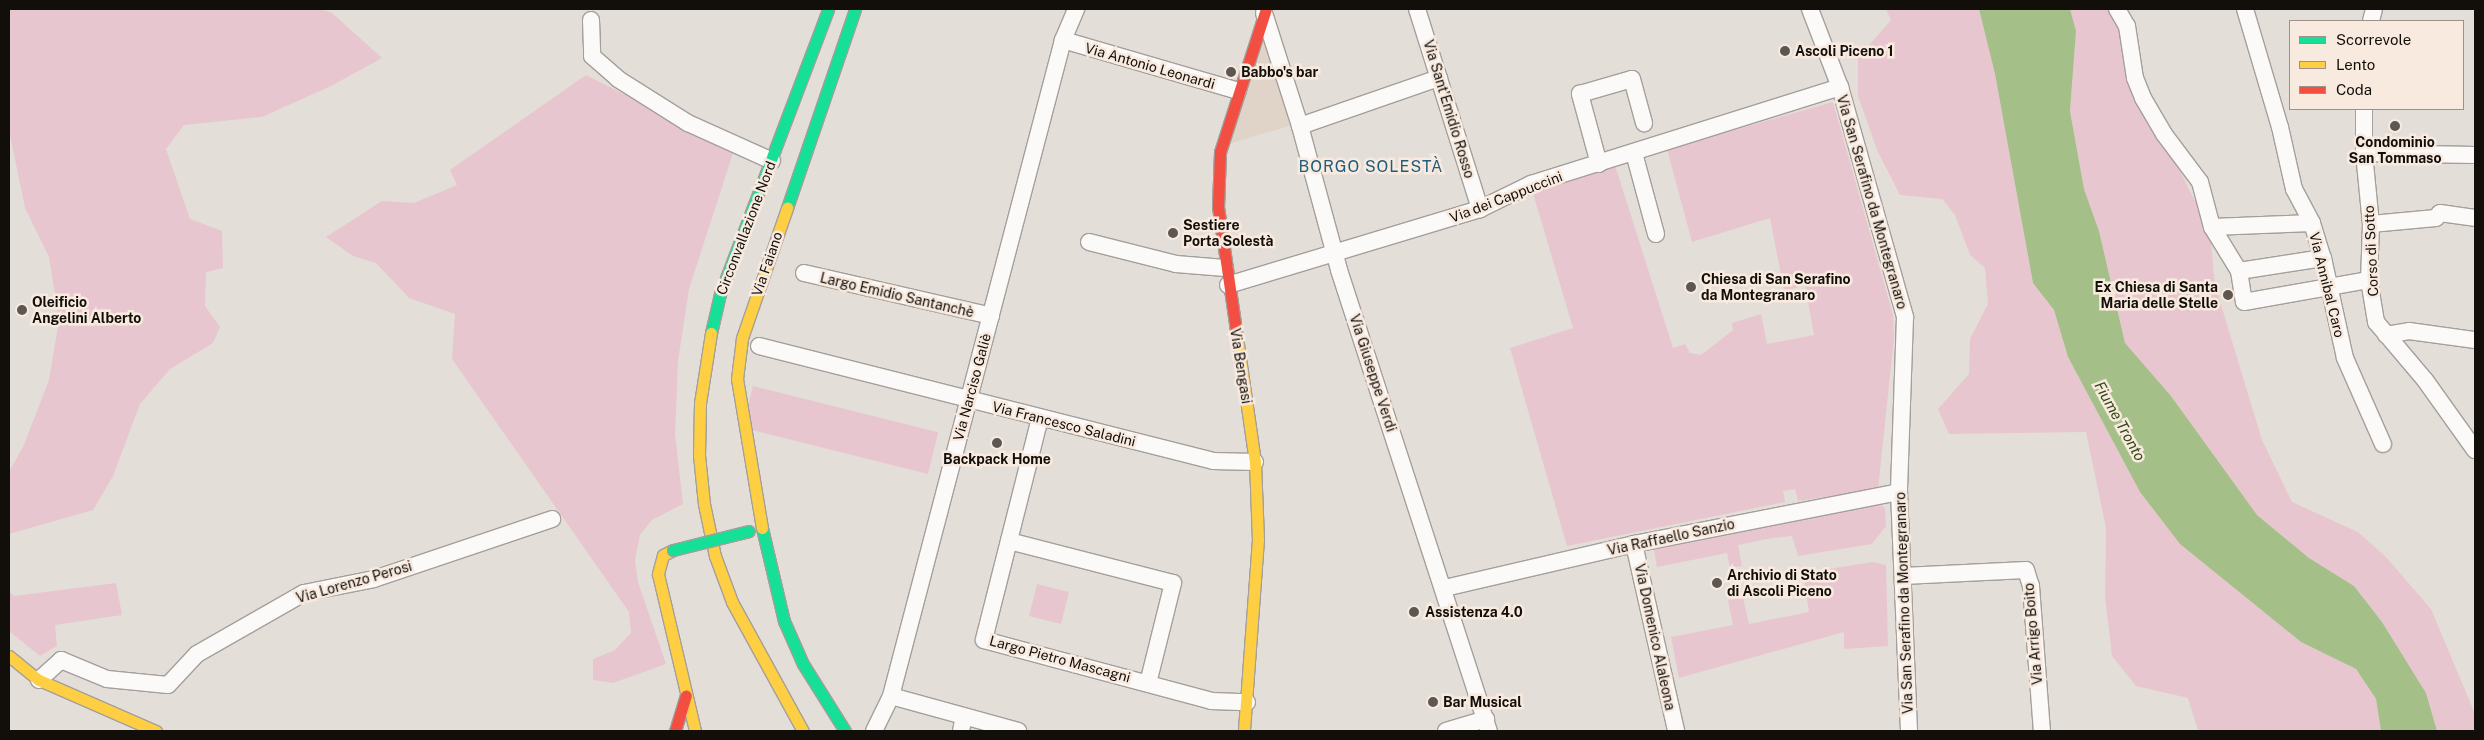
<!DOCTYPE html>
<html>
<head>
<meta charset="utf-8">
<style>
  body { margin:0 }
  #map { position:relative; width:2484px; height:740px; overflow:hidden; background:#e4ded8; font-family:"Public Sans",sans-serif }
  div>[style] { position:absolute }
  .built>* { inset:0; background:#e0d3c7 }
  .green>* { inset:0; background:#e8c6cf; transform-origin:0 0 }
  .water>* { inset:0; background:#a4bf88 }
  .roads { filter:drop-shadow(1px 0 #a49f9b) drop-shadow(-1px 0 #a49f9b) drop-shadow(0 1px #a49f9b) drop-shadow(0 -1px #a49f9b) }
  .street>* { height:16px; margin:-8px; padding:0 8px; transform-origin:8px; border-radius:8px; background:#fbfaf9 }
  .fast>* { height:11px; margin:-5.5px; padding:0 5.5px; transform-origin:5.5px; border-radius:5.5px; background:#16e098 }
  .slow>* { height:11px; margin:-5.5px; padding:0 5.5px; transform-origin:5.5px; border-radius:5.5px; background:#ffcf43 }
  .jam>* { height:11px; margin:-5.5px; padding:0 5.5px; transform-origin:5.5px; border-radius:5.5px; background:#f24e42 }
  .bridges { filter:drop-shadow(1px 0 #a49f9b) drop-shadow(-1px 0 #a49f9b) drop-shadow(0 1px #a49f9b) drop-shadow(0 -1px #a49f9b) }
  .fast-bridge>* { height:11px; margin:-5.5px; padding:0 5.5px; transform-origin:5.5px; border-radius:5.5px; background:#16e098 }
  .dots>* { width:14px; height:14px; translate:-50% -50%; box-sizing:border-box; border:2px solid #f8eadf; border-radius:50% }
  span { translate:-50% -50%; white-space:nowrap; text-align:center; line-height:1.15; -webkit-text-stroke:5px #f8eadf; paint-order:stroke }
  .poi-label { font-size:14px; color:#120e0a; font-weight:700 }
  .left { translate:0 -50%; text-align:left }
  .right { translate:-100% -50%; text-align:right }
  .street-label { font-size:14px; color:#120e0a }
  .water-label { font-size:15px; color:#304a15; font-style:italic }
  .quarter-label { font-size:16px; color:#205d7d; letter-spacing:1px }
  .frame { position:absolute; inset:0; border:10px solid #120e0a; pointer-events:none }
  .legend { position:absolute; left:2289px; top:20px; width:175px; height:90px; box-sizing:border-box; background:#f8eadf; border:1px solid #9c928a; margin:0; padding:6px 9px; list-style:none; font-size:15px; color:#120e0a }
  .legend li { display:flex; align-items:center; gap:10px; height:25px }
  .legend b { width:25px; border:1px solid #9c928a }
</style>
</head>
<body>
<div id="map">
  <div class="built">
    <div style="clip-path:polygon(1266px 36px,1292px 125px,1229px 144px)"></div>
  </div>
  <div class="green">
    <div style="clip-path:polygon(9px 9px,320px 9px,332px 13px,382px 58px,331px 86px,262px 117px,184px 125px,166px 149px,190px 219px,222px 231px,223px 268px,206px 272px,205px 306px,220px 327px,213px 343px,170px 369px,140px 404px,113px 476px,93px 510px,9px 534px,9px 472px,23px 447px,49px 380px,59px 320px,49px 257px,25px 208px,9px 130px)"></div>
    <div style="clip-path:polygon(1886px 9px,1979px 9px,1995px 74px,2033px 283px,2054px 310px,2068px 357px,2140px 492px,2180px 544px,2301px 642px,2356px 669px,2376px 699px,2381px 731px,2198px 731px,2188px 698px,2136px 686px,2112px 656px,2105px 597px,2106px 528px,2086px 432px,1949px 434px,1938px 409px,1969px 374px,1970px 339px,1988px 304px,1985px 268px,1970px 255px,1955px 215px,1942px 199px,1900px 195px,1877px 150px,1858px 96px,1858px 58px,1891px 20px)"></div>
    <div style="clip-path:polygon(2070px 9px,2112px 9px,2176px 163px,2198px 207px,2211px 243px,2215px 285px,2262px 440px,2292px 502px,2358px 532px,2386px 557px,2431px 609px,2475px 714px,2475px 731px,2437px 731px,2426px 693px,2382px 622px,2354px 586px,2309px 558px,2257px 515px,2171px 396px,2125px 343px,2099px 231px,2084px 189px,2070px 111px,2076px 31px)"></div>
    <div style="clip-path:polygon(586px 75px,734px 150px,689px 289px,678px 361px,675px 434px,683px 504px,652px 520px,640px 535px,635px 560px,638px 582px,666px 664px,613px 683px,593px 680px,593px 659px,615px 650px,631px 633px,629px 612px,452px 359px,455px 314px,409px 298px,376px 263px,353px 256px,326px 237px,382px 201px,414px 203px,457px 185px,450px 170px)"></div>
    <div style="clip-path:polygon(1833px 102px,1893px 315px,1894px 338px,1878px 489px,1798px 501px,1795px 489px,1783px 491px,1785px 502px,1567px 546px,1510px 348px,1573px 328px,1532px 190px,1615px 165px,1673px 348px,1685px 344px,1690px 353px,1701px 355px,1733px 330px,1732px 323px,1761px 314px,1767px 344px,1814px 335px,1805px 285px,1784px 291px,1770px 218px,1692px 242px,1667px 149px)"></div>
    <div style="left:753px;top:386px;width:191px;height:43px;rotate:14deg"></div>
    <div style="clip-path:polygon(1878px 504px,1885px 508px,1886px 526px,1872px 544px,1798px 556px,1792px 536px,1772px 538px,1738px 545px,1742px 566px,1730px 568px,1727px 553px,1657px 567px,1653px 544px)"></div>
    <div style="clip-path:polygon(1873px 562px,1886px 565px,1888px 646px,1844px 649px,1844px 632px,1679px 678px,1671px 637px,1733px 625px,1728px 600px,1743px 598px,1749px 624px,1809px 612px,1803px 573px)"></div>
    <div style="clip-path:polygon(116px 583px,122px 615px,55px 625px,57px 646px,40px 656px,9px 631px,9px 591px,14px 596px)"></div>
    <div style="left:1037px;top:584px;width:33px;height:33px;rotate:14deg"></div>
  </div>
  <div class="water">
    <div style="clip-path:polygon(1979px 9px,2070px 9px,2076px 31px,2070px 111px,2084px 189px,2099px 231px,2125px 343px,2171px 396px,2257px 515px,2309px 558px,2354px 586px,2382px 622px,2426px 693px,2437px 731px,2381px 731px,2376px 699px,2356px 669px,2301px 642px,2180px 544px,2140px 492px,2068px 357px,2054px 310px,2033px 283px,1995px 74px)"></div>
  </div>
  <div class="roads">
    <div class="street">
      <div style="left:1417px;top:9px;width:210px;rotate:72.5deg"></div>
      <div style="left:1810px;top:9px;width:84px;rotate:69deg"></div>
      <div style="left:1840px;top:87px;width:239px;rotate:74.2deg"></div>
      <div style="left:1905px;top:317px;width:175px;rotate:92deg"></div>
      <div style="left:1899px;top:492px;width:239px;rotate:87.6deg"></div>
      <div style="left:2117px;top:9px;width:20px;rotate:60deg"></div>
      <div style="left:2127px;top:26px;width:53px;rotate:81.3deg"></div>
      <div style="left:2135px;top:78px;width:22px;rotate:68deg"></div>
      <div style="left:2143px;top:98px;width:42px;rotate:59.7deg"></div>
      <div style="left:2164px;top:134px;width:60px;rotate:53.1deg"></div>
      <div style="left:2200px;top:182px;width:47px;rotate:75.1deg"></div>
      <div style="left:2212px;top:227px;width:52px;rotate:58.5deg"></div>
      <div style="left:2239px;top:271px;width:31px;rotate:81deg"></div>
      <div style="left:2244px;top:302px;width:127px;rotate:-10deg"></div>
      <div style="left:2245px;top:9px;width:123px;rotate:73.5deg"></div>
      <div style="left:2280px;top:127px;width:64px;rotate:77.3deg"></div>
      <div style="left:2294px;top:189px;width:38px;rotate:62deg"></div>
      <div style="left:2312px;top:223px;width:37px;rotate:73deg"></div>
      <div style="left:2323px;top:258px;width:102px;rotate:77.6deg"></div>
      <div style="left:2345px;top:358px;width:94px;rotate:66.2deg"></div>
      <div style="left:1264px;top:13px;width:119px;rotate:72.3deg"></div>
      <div style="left:1300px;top:126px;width:149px;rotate:74.8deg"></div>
      <div style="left:1339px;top:270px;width:485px;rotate:72deg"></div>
      <div style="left:591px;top:20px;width:36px;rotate:88deg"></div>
      <div style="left:592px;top:56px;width:35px;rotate:41deg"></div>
      <div style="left:618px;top:79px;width:83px;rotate:32.2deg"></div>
      <div style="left:688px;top:123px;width:92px;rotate:24.3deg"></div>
      <div style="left:2371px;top:21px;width:12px;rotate:-76deg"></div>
      <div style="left:1063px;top:40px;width:182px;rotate:16.2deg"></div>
      <div style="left:2364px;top:109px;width:44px;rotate:90deg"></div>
      <div style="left:2364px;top:153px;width:71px;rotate:84.4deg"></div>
      <div style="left:2371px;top:224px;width:56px;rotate:92deg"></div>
      <div style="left:2369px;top:280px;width:43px;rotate:80.5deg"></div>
      <div style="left:2376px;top:322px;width:76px;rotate:49.8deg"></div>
      <div style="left:2425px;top:380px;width:86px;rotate:54.5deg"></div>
      <div style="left:1300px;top:126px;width:147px;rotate:-19.1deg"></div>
      <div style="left:1634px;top:153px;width:84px;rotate:74.8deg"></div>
      <div style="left:2364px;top:153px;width:111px;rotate:1deg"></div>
      <div style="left:1599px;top:164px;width:73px;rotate:-105.2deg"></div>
      <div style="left:1580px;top:94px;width:54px;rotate:-16.1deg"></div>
      <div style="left:1632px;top:79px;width:46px;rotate:74.7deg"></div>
      <div style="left:2371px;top:224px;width:65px;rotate:-5.3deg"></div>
      <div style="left:2436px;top:218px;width:6px;rotate:-51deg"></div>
      <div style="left:2440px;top:213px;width:35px;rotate:8deg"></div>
      <div style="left:2212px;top:227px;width:100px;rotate:-2.3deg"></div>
      <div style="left:1089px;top:242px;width:90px;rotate:14.2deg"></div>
      <div style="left:1176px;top:264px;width:49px;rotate:4.7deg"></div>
      <div style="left:2239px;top:271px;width:85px;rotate:-8.8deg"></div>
      <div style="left:804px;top:273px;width:192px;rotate:12.9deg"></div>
      <div style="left:1228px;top:285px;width:263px;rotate:-16.8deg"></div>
      <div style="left:1480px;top:209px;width:57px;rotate:-26.1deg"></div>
      <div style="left:1531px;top:184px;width:324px;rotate:-17.4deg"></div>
      <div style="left:2386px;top:335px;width:23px;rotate:-10deg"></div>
      <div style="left:2409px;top:331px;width:67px;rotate:7.8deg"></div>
      <div style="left:759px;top:346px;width:468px;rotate:14.2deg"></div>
      <div style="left:1213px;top:461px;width:42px;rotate:1.4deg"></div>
      <div style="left:1040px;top:418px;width:229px;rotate:104.2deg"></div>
      <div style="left:984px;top:640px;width:235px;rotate:15deg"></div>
      <div style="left:1211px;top:701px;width:36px;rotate:2deg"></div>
      <div style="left:1009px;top:541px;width:169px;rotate:14.4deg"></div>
      <div style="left:1173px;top:583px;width:103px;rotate:104deg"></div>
      <div style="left:1634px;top:544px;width:192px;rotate:77.3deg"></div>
      <div style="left:1903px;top:576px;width:123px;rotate:-2.8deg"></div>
      <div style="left:2026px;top:570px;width:17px;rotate:73deg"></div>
      <div style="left:2031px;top:586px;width:145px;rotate:85.7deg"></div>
      <div style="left:1445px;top:588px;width:194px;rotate:-13.1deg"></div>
      <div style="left:1634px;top:544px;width:270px;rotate:-11.1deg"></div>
      <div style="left:39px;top:680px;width:30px;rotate:-42deg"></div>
      <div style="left:61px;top:660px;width:50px;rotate:22.4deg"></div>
      <div style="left:107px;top:679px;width:61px;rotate:5.6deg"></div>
      <div style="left:168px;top:685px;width:42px;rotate:-46.9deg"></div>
      <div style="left:197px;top:654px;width:123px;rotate:-29.7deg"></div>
      <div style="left:304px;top:593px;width:71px;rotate:-11.3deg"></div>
      <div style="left:374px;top:579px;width:188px;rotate:-18.6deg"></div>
      <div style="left:891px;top:696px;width:132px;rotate:15.4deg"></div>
      <div style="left:874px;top:731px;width:39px;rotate:-64deg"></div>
      <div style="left:891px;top:696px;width:678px;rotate:-75.31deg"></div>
      <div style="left:1063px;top:40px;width:34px;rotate:-67deg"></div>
      <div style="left:961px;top:731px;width:15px;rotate:-79deg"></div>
      <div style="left:1446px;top:731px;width:42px;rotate:-16.7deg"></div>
    </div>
    <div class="fast">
      <div style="left:787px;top:208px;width:210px;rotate:-71.1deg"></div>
      <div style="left:711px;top:333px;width:40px;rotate:-77deg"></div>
      <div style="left:720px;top:294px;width:305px;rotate:-69.2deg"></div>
      <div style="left:762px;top:528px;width:96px;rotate:76.7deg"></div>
      <div style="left:784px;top:621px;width:47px;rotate:66.2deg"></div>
      <div style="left:803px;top:664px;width:79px;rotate:57.9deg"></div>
    </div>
    <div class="slow">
      <div style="left:711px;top:333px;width:71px;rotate:98.9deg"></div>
      <div style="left:700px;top:403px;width:52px;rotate:91.1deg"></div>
      <div style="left:699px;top:455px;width:49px;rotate:84.2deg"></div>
      <div style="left:704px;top:504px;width:53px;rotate:78.1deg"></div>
      <div style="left:715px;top:556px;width:49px;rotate:69.7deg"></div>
      <div style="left:732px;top:602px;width:147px;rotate:61.2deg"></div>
      <div style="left:1237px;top:337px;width:126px;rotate:81.8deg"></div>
      <div style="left:1255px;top:462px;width:77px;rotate:87.8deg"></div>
      <div style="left:1258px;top:539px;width:193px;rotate:94.2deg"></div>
      <div style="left:762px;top:528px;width:151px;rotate:-99.5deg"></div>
      <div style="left:737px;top:379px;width:41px;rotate:-83deg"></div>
      <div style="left:742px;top:338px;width:138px;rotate:-70.9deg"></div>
      <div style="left:673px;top:550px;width:11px;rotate:153deg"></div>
      <div style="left:663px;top:555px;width:20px;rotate:105deg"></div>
      <div style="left:658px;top:574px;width:161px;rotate:76.7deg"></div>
      <div style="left:9px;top:656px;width:38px;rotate:39deg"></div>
      <div style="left:39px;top:680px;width:128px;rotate:23.6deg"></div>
    </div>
    <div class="jam">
      <div style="left:1237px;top:337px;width:131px;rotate:-98.3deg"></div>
      <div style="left:1218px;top:207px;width:55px;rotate:-87.9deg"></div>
      <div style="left:1220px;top:152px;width:150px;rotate:-72.2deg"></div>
      <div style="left:675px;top:731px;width:37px;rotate:-73deg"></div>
    </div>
  </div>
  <div class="bridges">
    <div class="fast-bridge">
      <div style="left:673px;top:550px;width:78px;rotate:-14deg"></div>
    </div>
  </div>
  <div class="dots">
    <div style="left:1785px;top:51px;background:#5c5752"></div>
    <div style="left:1231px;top:72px;background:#5c5752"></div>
    <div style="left:2395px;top:126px;background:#5c5752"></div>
    <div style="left:1173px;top:233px;background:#5c5752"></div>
    <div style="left:1691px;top:287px;background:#5c5752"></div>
    <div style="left:2228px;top:295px;background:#5c5752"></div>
    <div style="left:22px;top:310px;background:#5c5752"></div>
    <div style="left:997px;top:443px;background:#5c5752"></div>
    <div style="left:1717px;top:583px;background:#5c5752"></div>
    <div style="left:1414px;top:612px;background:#5c5752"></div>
    <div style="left:1433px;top:702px;background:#5c5752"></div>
  </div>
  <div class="poi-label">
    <span class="left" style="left:1795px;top:51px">Ascoli Piceno 1</span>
    <span class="left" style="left:1241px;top:72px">Babbo's bar</span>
    <span style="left:2395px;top:150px">Condominio<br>San Tommaso</span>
    <span class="left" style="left:1183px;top:233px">Sestiere<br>Porta Solestà</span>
    <span class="left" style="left:1701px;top:287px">Chiesa di San Serafino<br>da Montegranaro</span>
    <span class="right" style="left:2218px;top:295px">Ex Chiesa di Santa<br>Maria delle Stelle</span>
    <span class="left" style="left:32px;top:310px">Oleificio<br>Angelini Alberto</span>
    <span style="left:997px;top:459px">Backpack Home</span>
    <span class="left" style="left:1727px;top:583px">Archivio di Stato<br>di Ascoli Piceno</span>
    <span class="left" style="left:1425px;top:612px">Assistenza 4.0</span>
    <span class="left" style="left:1443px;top:702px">Bar Musical</span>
  </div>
  <div class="street-label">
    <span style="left:1150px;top:66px;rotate:16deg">Via Antonio Leonardi</span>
    <span style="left:1449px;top:109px;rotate:73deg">Via Sant'Emidio Rosso</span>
    <span style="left:1506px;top:197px;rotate:-21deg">Via dei Cappuccini</span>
    <span style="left:1872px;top:202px;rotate:74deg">Via San Serafino da Montegranaro</span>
    <span style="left:746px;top:228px;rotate:-69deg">Circonvallazione Nord</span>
    <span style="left:2371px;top:251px;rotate:-93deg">Corso di Sotto</span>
    <span style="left:767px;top:264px;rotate:-71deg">Via Faiano</span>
    <span style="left:2327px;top:285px;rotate:76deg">Via Annibal Caro</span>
    <span style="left:897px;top:295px;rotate:13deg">Largo Emidio Santanchè</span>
    <span style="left:1241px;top:366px;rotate:81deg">Via Bengasi</span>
    <span style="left:1373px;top:373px;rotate:72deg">Via Giuseppe Verdi</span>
    <span style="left:972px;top:387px;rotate:-75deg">Via Narciso Galiè</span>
    <span style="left:1064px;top:424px;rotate:14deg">Via Francesco Saladini</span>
    <span style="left:1671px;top:537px;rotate:-12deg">Via Raffaello Sanzio</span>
    <span style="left:354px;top:582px;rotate:-16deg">Via Lorenzo Perosi</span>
    <span style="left:1904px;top:603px;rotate:-92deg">Via San Serafino da Montegranaro</span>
    <span style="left:2033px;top:634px;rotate:-95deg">Via Arrigo Boito</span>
    <span style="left:1655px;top:637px;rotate:78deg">Via Domenico Alaleona</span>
    <span style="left:1060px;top:659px;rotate:15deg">Largo Pietro Mascagni</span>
  </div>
  <div class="water-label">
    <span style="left:2120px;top:421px;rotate:61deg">Fiume Tronto</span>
  </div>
  <div class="quarter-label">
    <span style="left:1371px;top:167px">BORGO SOLESTÀ</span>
  </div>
  <div class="frame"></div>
  <ul class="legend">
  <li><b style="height:6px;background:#16e098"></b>Scorrevole</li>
  <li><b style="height:6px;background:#ffcf43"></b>Lento</li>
  <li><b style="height:6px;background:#f24e42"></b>Coda</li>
  </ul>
</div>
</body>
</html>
